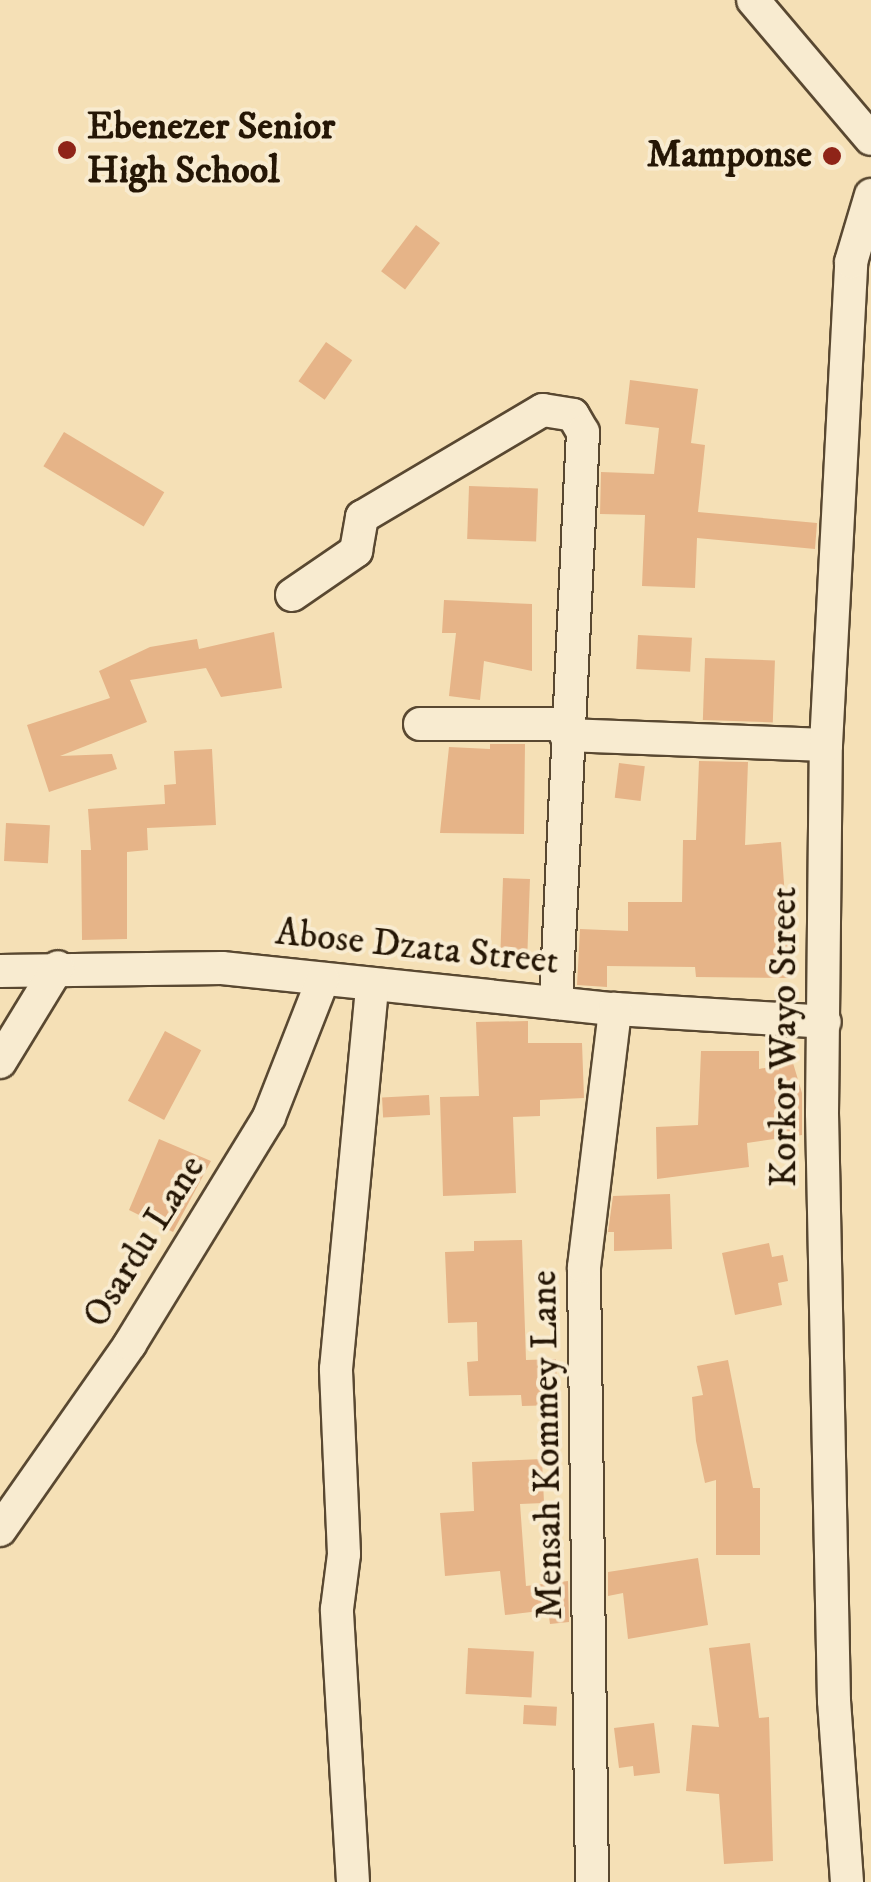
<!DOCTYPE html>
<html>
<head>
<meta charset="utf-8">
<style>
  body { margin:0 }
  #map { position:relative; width:871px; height:1882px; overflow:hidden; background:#f5e0b6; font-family:"IM FELL DW Pica",serif }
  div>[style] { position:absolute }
  .building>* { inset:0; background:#e6b488; transform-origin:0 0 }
  .roads { filter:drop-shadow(2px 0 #594831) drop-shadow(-2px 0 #594831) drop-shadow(0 2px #594831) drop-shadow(0 -2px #594831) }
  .minor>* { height:32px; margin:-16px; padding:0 16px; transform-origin:16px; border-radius:16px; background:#f8ebd0 }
  .dots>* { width:28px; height:28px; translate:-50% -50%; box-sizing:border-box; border:5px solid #f8ebd0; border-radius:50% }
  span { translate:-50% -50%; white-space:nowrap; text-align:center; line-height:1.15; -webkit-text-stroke:8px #f8ebd0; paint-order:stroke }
  .poi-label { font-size:38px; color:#251605; font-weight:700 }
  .left { translate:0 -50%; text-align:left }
  .right { translate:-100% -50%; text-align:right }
  .street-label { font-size:38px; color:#251605 }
</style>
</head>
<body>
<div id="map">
  <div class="building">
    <div style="left:416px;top:225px;width:30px;height:58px;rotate:37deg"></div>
    <div style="left:326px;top:342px;width:32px;height:48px;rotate:35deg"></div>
    <div style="clip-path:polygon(630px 380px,698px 389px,691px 443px,705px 445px,698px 512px,817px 523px,815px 549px,697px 538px,695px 588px,642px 586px,645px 515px,600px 514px,601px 472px,654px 474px,659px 428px,625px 424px)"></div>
    <div style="left:64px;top:432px;width:117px;height:40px;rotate:31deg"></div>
    <div style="left:469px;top:486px;width:69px;height:53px;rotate:2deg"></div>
    <div style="clip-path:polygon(444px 600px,532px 604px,532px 671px,484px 661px,480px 700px,449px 696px,456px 633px,442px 633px)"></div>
    <div style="clip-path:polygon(274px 632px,282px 688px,221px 697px,206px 668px,130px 680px,147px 722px,60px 756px,112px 754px,117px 769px,49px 792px,27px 725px,110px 698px,99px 671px,150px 647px,197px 639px,199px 649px)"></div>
    <div style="left:638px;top:635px;width:54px;height:34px;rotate:3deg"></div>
    <div style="left:705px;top:658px;width:70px;height:62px;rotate:2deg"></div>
    <div style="clip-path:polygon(490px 744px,525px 744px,524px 834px,440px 833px,449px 747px,490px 749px)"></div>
    <div style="clip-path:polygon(212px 749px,216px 825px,147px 828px,148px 850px,127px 852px,127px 939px,82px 940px,81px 850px,91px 850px,88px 809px,165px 804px,164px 785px,176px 784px,174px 751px)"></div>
    <div style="clip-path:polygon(699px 761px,748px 762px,745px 845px,781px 842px,786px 911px,795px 911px,791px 978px,696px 977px,695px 967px,607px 966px,607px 987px,577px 985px,580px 929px,628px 931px,628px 902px,682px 902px,683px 840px,696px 840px)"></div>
    <div style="left:619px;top:763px;width:26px;height:35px;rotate:7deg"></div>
    <div style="left:6px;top:823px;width:44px;height:38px;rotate:3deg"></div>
    <div style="left:503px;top:878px;width:27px;height:74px;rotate:2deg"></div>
    <div style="clip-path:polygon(528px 1021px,528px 1043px,582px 1043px,584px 1098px,540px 1100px,540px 1116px,513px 1117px,516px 1193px,443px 1196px,440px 1097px,479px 1096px,476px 1022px)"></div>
    <div style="left:165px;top:1031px;width:41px;height:79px;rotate:28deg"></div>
    <div style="clip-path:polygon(701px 1051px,759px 1051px,759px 1069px,793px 1063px,802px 1093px,802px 1135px,747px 1143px,749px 1167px,657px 1179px,656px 1127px,698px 1125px)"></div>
    <div style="left:429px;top:1095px;width:20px;height:47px;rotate:87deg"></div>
    <div style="clip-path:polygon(159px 1139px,211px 1161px,173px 1232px,129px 1210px)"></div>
    <div style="clip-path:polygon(670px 1194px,672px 1249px,614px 1251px,614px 1232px,608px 1232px,613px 1196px)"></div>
    <div style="clip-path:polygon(522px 1240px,526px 1360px,556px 1359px,558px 1405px,522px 1406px,521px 1395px,469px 1396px,467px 1362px,478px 1361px,477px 1322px,448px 1323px,445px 1252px,474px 1251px,474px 1241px)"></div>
    <div style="clip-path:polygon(769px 1243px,772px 1257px,783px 1255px,788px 1281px,778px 1283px,782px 1305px,735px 1315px,722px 1253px)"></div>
    <div style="clip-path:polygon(728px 1360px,753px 1488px,760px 1488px,760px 1555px,716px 1555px,716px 1480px,705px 1483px,696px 1441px,692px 1397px,703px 1395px,697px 1366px)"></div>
    <div style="clip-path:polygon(542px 1459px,544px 1503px,520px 1504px,526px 1586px,568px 1581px,569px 1622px,550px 1624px,548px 1610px,505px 1615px,500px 1571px,445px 1576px,440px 1513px,474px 1511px,472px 1462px)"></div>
    <div style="clip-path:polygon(698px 1558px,708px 1625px,628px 1639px,623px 1593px,608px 1596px,608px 1572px)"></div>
    <div style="clip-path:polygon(750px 1643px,759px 1718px,769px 1717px,773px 1861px,724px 1864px,719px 1794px,686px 1791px,692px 1725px,719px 1727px,709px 1648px)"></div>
    <div style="left:468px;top:1648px;width:66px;height:46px;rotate:3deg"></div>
    <div style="left:524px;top:1705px;width:33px;height:19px;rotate:3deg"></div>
    <div style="clip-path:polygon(654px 1723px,660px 1773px,634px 1776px,633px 1766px,619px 1768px,614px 1728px)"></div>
  </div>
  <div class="roads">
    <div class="minor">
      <div style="left:753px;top:0;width:182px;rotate:49.7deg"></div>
      <div style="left:292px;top:595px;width:78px;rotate:-34.5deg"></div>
      <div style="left:356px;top:551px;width:35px;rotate:-80deg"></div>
      <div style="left:362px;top:517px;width:210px;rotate:-30.6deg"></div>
      <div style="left:543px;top:410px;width:30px;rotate:9deg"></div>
      <div style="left:573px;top:415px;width:20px;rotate:60deg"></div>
      <div style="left:583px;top:432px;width:572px;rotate:92.71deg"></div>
      <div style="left:420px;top:724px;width:147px"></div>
      <div style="left:566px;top:735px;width:260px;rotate:2.2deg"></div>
      <div style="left:0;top:971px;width:222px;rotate:-0.8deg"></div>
      <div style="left:222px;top:968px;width:395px;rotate:6deg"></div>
      <div style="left:615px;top:1009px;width:210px;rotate:3.5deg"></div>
      <div style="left:0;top:1062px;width:111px;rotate:-58.6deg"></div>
      <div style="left:0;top:1530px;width:227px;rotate:-55deg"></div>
      <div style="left:130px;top:1344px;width:266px;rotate:-58.5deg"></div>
      <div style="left:269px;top:1117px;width:148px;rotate:-68.6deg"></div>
      <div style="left:353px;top:1882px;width:273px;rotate:-93.4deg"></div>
      <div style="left:337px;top:1609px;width:55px;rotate:-82.7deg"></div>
      <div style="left:344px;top:1554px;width:185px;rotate:-92.5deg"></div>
      <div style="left:336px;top:1369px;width:386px;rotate:-84.6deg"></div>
      <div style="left:592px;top:1882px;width:615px;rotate:-90.75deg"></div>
      <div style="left:584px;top:1267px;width:260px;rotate:-83.1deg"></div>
      <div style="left:847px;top:1882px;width:181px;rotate:-94.1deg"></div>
      <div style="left:834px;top:1701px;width:588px;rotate:-91.17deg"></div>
      <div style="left:822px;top:1113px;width:368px;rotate:-89.4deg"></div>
      <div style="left:826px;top:745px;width:484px;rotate:-87deg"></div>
      <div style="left:851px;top:262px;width:70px;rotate:-73.4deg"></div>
    </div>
  </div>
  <div class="dots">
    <div style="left:67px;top:150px;background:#8f2418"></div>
    <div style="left:832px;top:156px;background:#8f2418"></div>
  </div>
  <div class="poi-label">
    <span class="left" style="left:87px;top:150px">Ebenezer Senior<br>High School</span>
    <span class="right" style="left:812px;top:156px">Mamponse</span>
  </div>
  <div class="street-label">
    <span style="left:417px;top:948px;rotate:6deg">Abose Dzata Street</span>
    <span style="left:785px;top:1037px;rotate:-90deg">Korkor Wayo Street</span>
    <span style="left:145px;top:1242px;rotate:-58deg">Osardu Lane</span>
    <span style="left:548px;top:1445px;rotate:-91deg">Mensah Kommey Lane</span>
  </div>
</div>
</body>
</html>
